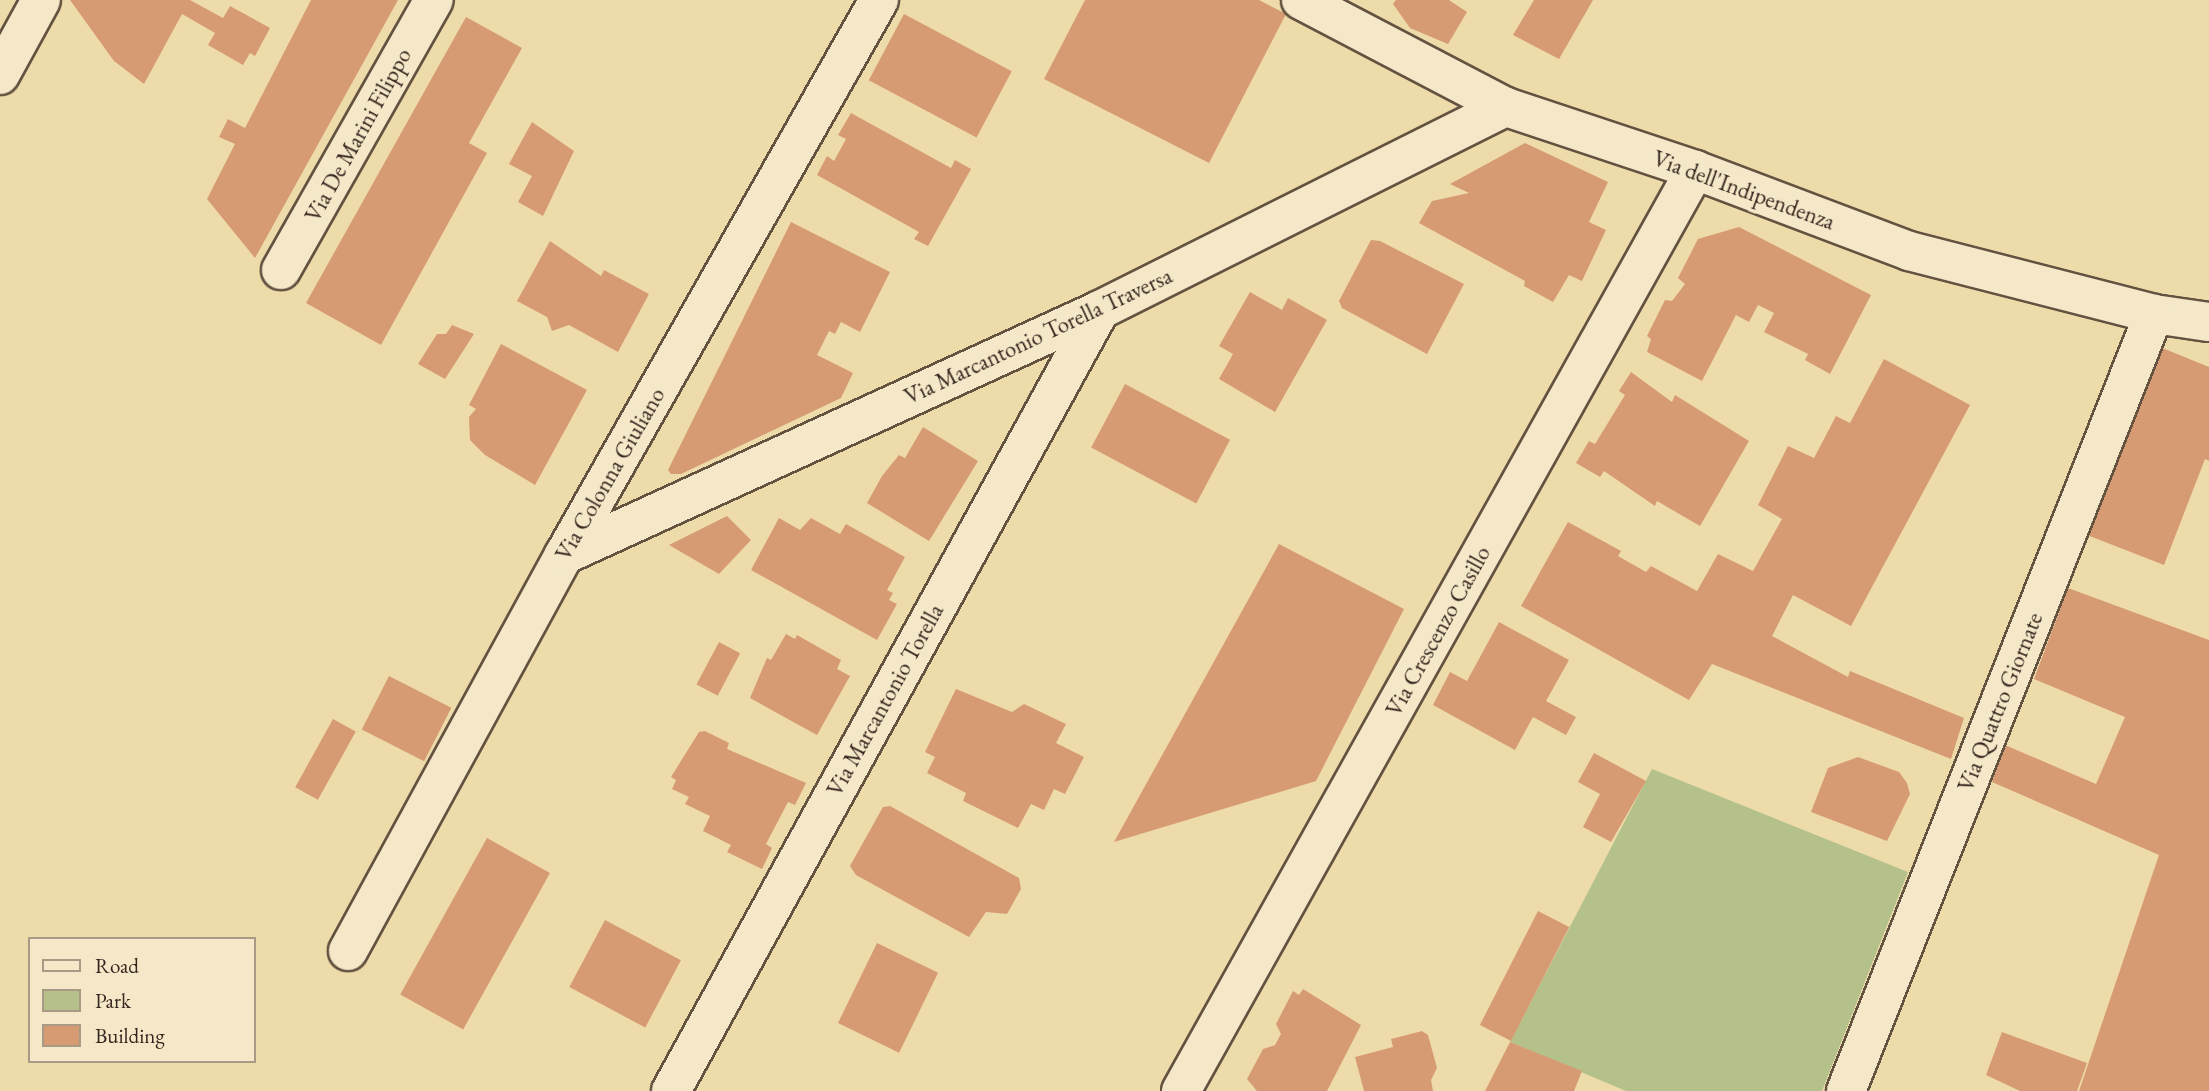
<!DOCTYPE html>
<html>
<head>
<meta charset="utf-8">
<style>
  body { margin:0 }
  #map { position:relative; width:2209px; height:1091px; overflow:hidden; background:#eedbaa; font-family:"EB Garamond",serif }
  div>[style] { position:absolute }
  .green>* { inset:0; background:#b5c18b }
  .building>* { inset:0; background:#d79b73; transform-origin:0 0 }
  .roads { filter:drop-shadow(2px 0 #645241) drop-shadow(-2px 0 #645241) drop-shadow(0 2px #645241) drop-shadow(0 -2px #645241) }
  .minor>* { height:38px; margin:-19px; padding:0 19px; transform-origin:19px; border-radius:19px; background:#f4e8c8 }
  span { translate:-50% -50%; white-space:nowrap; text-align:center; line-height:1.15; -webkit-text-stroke:7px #f4e8c8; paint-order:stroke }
  .street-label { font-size:23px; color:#36251e }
  .legend { position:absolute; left:28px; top:937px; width:228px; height:126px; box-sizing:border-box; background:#f4e8c8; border:2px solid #a89a84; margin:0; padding:9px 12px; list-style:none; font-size:21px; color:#36251e }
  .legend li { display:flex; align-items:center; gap:14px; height:35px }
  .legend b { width:35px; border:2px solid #a89a84 }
</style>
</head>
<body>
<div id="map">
  <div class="green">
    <div style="clip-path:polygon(1652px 769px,1908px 872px,1822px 1091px,1626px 1091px,1510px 1042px)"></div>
  </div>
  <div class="building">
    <div style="clip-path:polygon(70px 0,190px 0,223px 18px,230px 6px,270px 28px,255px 56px,250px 53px,243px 65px,208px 45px,215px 33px,182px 14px,144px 84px,114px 61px)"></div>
    <div style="clip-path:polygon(311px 0,398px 0,255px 258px,207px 199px,235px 144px,219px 137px,228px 119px,245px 128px)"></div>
    <div style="clip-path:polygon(1085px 0,1259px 0,1286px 14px,1209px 163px,1044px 79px)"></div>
    <div style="clip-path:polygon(1396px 0,1449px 0,1467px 12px,1448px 44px,1410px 28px,1393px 4px)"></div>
    <div style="clip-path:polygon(1534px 0,1593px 0,1559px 59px,1513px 35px)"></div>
    <div style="left:904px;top:14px;width:122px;height:75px;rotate:28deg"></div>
    <div style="clip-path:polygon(466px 17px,522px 48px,469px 143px,487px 153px,381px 345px,306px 303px)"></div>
    <div style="clip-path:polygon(851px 113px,951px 168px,955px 160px,971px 169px,928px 246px,914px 239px,919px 232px,817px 175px,827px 156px,834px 161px,846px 139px,838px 135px)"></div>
    <div style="clip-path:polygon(532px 122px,574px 151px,543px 216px,518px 202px,532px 176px,509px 164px)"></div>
    <div style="clip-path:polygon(1525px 143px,1608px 182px,1589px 222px,1606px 230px,1582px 281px,1569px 275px,1553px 302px,1524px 286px,1525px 281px,1419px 223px,1432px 201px,1469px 193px,1450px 184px)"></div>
    <div style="clip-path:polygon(791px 222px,890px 272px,860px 332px,841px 322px,835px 334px,829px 331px,817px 355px,853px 373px,841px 398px,681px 474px,671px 474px,668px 470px)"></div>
    <div style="clip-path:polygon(1739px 227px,1871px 295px,1830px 374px,1805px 360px,1808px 354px,1764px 332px,1774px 313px,1758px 305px,1749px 322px,1736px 315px,1702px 381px,1647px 352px,1651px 339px,1647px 336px,1665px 300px,1672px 301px,1685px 284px,1678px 278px,1698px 239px)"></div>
    <div style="clip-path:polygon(1371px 240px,1380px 241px,1464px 284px,1427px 354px,1342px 308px,1339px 301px)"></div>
    <div style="clip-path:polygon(550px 241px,601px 276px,604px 270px,649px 294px,618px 352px,569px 325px,552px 331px,547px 317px,517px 301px)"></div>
    <div style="clip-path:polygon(1250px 292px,1282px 310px,1288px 298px,1327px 320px,1275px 412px,1219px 379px,1233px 354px,1219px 346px)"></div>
    <div style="clip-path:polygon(452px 325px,474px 334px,445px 379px,418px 364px,437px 334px,446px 334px)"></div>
    <div style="clip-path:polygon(501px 344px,587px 390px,535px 485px,485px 455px,470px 440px,469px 417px,476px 409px,469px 405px)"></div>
    <div style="clip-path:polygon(2160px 347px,2209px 367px,2209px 461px,2205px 459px,2164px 565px,2087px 535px)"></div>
    <div style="clip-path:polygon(1884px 359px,1970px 405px,1851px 626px,1793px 595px,1772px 636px,1848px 677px,1850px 671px,1964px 718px,1951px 759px,1712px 664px,1689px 700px,1521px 606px,1568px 522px,1621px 551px,1618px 556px,1646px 572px,1651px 566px,1697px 591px,1718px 554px,1753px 571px,1782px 519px,1758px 505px,1788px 446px,1814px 458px,1836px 416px,1850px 423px)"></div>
    <div style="clip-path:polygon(1631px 372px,1672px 402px,1675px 395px,1749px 441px,1700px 526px,1657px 501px,1655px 506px,1604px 471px,1600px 477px,1576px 463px,1589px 441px,1595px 444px,1625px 395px,1619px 391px)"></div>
    <div style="left:1125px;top:384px;width:119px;height:72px;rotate:28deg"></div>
    <div style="clip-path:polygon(923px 427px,978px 461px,929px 541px,867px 503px,882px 476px,899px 455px,905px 458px)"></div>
    <div style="clip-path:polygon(727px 516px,751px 540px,719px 574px,669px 545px)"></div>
    <div style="clip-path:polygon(779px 518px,800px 530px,811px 518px,840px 534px,846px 524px,905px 557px,887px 590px,893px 593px,889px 600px,897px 604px,877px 640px,751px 570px)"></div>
    <div style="clip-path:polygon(1279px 544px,1404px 609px,1316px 781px,1114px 842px)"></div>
    <div style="clip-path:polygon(2068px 588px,2209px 640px,2209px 1091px,2079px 1091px,2159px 855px,1992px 782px,2005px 745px,2096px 784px,2125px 717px,2034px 679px)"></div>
    <div style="clip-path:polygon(1499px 622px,1569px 660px,1546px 701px,1576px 717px,1566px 735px,1533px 717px,1515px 750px,1433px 705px,1450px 672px,1467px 681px)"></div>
    <div style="clip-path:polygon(786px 634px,795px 639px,797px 635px,841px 660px,837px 669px,850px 676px,817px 735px,750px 698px,767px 658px,771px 660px)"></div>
    <div style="left:719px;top:642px;width:24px;height:48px;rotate:28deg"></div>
    <div style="left:389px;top:676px;width:70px;height:60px;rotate:27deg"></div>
    <div style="clip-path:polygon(956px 689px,1012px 712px,1024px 704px,1066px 724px,1056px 743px,1084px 757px,1065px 794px,1054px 789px,1044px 810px,1031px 804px,1018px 828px,963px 801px,966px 793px,927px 773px,935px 757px,925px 752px)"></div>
    <div style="left:333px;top:719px;width:26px;height:78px;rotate:29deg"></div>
    <div style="clip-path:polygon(705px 731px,729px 743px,727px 749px,806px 783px,795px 805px,788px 802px,766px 844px,772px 848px,762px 869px,727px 852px,731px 845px,703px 831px,710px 816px,685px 804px,689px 797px,672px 789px,676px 780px,671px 777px,699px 732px)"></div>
    <div style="clip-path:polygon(1594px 753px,1646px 781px,1611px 842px,1583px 827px,1600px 794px,1578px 782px)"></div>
    <div style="clip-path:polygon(1858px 757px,1899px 772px,1907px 783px,1910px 794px,1887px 841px,1811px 812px,1828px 768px)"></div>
    <div style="clip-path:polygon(890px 806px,1019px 878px,1021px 889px,1007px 914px,986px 912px,969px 937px,856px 875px,850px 866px,883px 807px)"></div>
    <div style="left:487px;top:838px;width:72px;height:179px;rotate:29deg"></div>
    <div style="left:1538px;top:911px;width:35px;height:128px;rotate:27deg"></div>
    <div style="left:605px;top:920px;width:86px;height:76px;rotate:28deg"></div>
    <div style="left:877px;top:943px;width:68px;height:89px;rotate:26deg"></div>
    <div style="clip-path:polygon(1303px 989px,1361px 1025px,1327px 1091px,1257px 1091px,1247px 1079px,1263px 1049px,1275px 1045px,1281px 1034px,1276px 1024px,1293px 991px,1299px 995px)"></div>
    <div style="clip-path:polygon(1422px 1031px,1428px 1035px,1437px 1068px,1431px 1080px,1433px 1091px,1364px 1091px,1355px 1057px,1393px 1047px,1391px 1039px)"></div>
    <div style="clip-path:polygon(2002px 1032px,2087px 1063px,2077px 1091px,2020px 1091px,1986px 1075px)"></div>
    <div style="clip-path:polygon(1510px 1042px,1582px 1071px,1574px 1091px,1485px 1091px)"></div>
  </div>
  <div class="roads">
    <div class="minor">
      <div style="left:1301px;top:0;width:231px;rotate:27.6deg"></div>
      <div style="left:1506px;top:107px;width:199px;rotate:18.4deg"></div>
      <div style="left:1695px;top:170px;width:229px;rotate:20.7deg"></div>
      <div style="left:1909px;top:251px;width:253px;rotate:14.4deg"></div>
      <div style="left:2154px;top:314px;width:56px;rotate:8.3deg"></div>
      <div style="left:0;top:75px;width:85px;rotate:-61.3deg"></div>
      <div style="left:281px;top:270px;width:310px;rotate:-60.5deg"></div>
      <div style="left:564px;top:555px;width:589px;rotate:-24.56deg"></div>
      <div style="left:1100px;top:310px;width:454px;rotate:-26.6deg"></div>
      <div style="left:348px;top:951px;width:451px;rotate:-61.4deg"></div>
      <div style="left:564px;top:555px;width:638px;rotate:-60.42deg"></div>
      <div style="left:671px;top:1091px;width:891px;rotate:-61.22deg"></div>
      <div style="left:1181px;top:1091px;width:1055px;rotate:-60.83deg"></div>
      <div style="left:1846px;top:1091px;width:836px;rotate:-68.38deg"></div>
    </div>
  </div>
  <div class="street-label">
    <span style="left:358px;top:135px;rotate:-61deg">Via De Marini Filippo</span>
    <span style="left:1744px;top:190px;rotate:20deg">Via dell'Indipendenza</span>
    <span style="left:1038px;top:336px;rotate:-25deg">Via Marcantonio Torella Traversa</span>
    <span style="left:610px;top:474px;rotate:-60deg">Via Colonna Giuliano</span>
    <span style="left:1438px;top:631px;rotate:-61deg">Via Crescenzo Casillo</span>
    <span style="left:885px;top:700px;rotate:-61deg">Via Marcantonio Torella</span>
    <span style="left:2000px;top:702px;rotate:-68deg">Via Quattro Giornate</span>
  </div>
  <ul class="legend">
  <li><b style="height:9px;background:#f4e8c8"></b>Road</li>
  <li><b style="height:19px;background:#b5c18b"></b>Park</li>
  <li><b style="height:19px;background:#d79b73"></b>Building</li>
  </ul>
</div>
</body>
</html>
